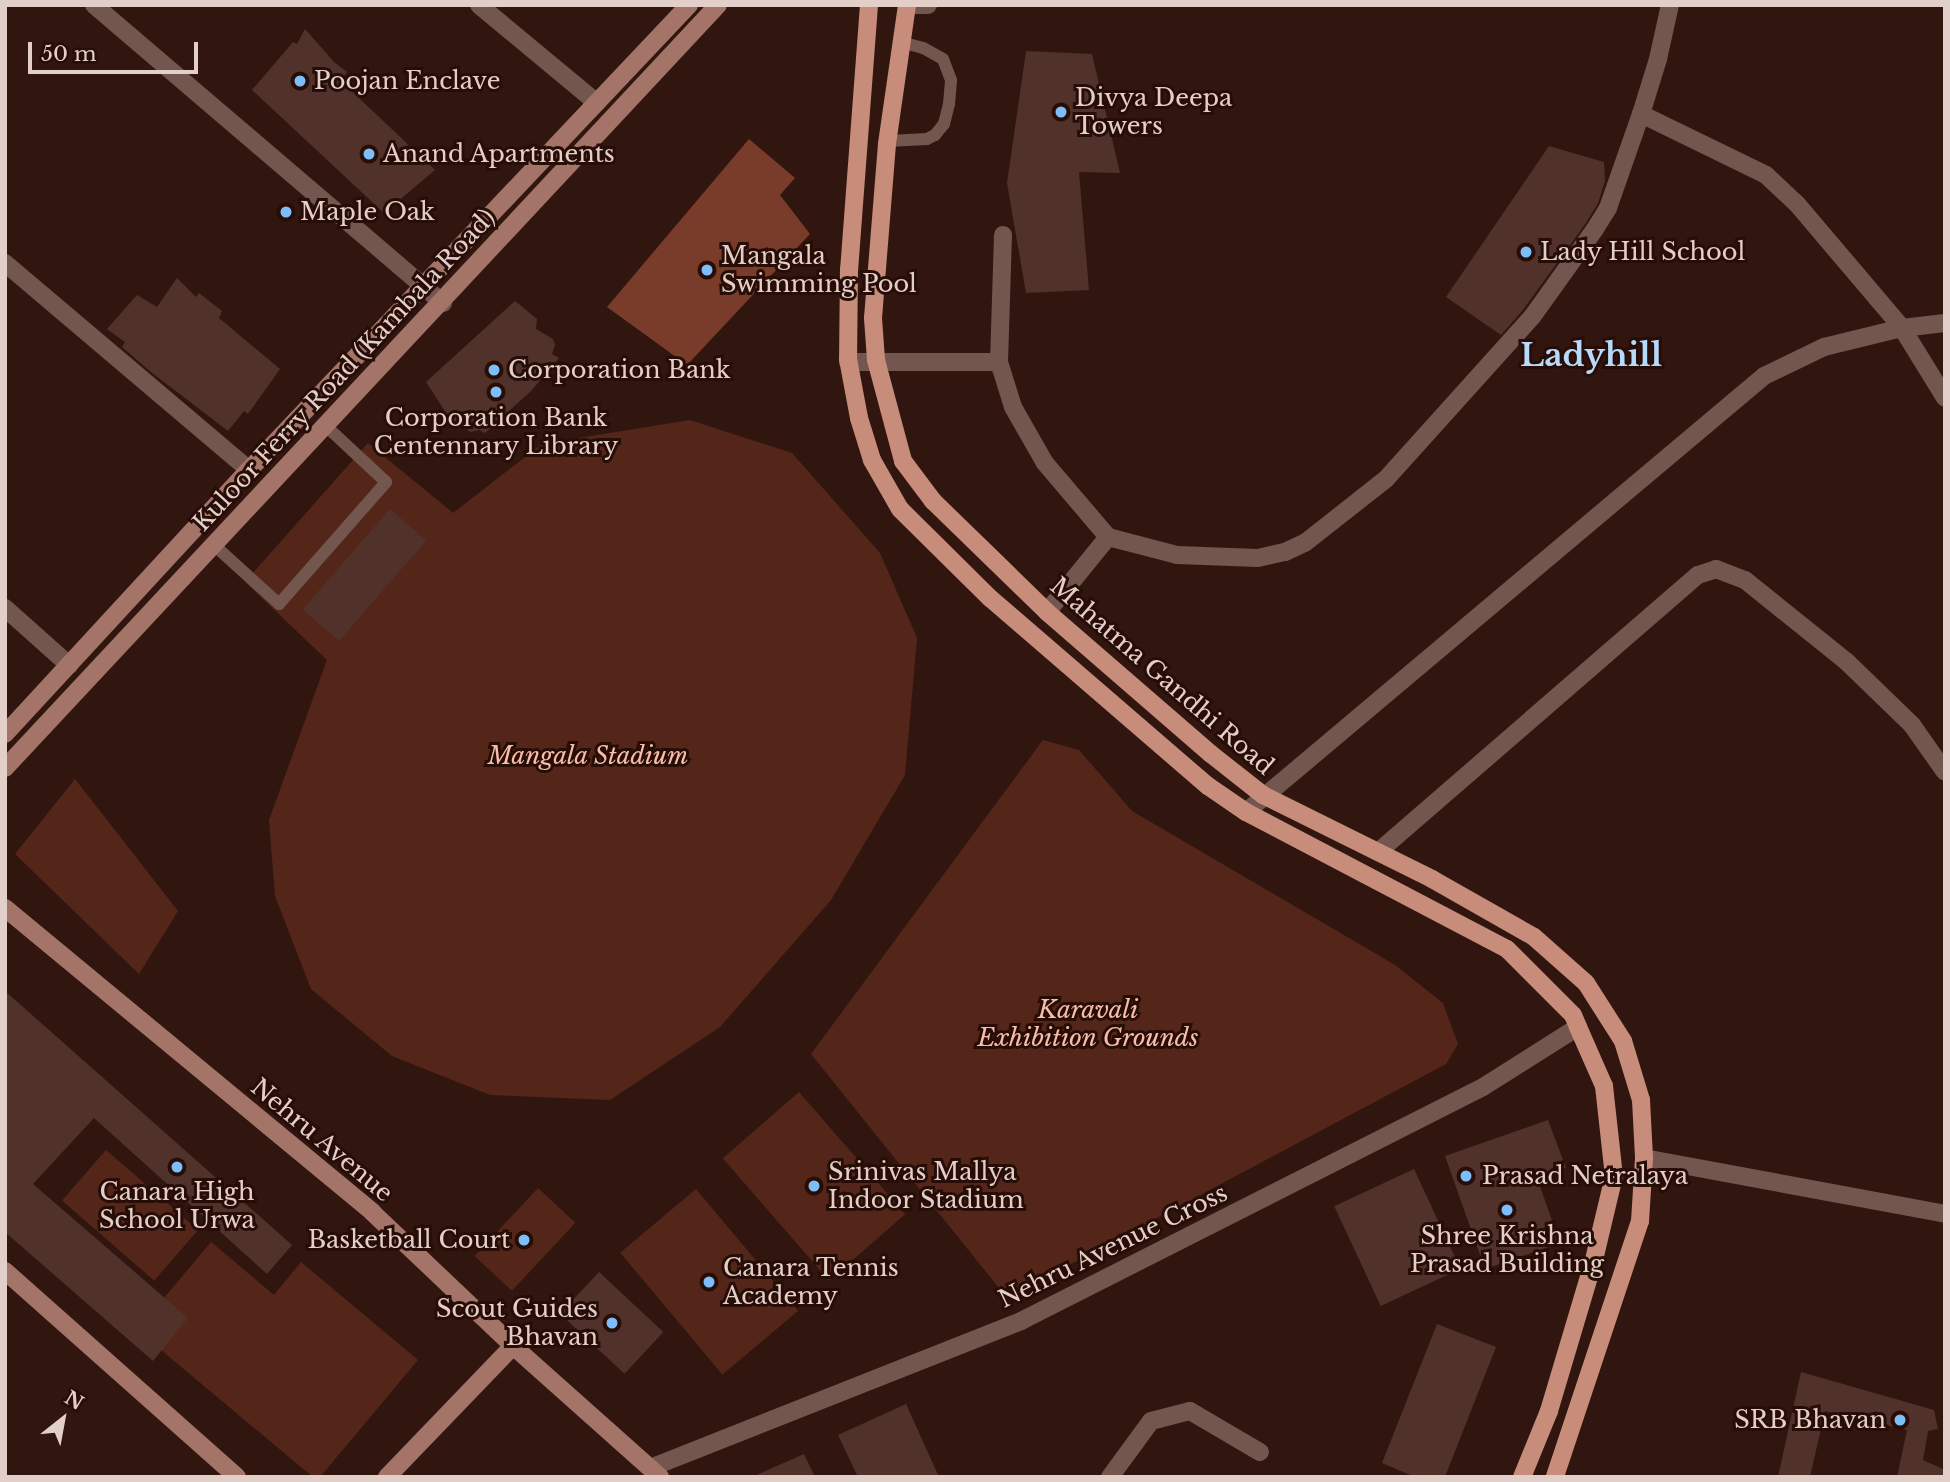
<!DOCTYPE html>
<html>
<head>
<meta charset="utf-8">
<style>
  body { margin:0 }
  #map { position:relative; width:1950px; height:1482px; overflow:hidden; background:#31160f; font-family:"Libre Baskerville",serif }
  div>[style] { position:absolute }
  .green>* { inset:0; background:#542619; transform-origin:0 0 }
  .water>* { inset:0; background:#793b2a }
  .building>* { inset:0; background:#50322a; transform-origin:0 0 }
  .lane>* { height:12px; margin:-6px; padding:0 6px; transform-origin:6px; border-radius:6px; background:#73564d }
  .street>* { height:18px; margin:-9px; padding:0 9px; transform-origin:9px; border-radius:9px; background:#73564d }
  .secondary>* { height:18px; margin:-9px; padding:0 9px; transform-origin:9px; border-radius:9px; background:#a37467 }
  .primary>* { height:18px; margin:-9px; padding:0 9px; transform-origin:9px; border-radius:9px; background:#c88c7b }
  .dots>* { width:19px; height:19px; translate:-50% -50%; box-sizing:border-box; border:4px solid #270d06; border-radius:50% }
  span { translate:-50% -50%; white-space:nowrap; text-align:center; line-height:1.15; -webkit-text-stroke:6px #270d06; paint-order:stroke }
  .poi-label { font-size:24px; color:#e3cfca }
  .left { translate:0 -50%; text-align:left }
  .right { translate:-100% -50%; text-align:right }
  .street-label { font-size:24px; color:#e3cfca }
  .park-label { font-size:24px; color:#f7bcab; font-style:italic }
  .district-label { font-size:32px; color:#b6dafb; font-weight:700 }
  .frame { position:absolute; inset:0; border:7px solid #e3cfca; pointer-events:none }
  .north { position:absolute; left:28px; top:1384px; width:70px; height:70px; -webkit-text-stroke:5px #270d06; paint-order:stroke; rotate:31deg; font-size:19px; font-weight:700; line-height:28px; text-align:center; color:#e3cfca }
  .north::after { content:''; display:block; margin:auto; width:24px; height:32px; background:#e3cfca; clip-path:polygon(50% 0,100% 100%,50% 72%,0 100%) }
  .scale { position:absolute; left:28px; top:42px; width:170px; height:32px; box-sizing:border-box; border:4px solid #e3cfca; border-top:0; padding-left:9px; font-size:21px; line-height:24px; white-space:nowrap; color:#e3cfca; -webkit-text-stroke:5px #270d06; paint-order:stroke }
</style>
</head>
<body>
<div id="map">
  <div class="green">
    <div style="clip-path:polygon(690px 420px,792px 453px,880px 553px,917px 638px,905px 775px,831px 900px,720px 1027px,610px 1100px,490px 1095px,392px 1056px,311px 989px,275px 896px,269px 820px,327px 660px,245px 582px,368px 443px,453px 513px,542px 444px)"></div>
    <div style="clip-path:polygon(1043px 740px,1079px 750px,1132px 811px,1395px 965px,1443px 1003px,1458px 1044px,1446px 1064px,1007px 1298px,811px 1054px)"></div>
    <div style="clip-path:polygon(75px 779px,178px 911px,139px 974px,15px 854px)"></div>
    <div style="left:799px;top:1092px;width:162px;height:101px;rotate:49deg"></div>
    <div style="left:106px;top:1150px;width:122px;height:67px;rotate:41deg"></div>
    <div style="left:538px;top:1188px;width:51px;height:93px;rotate:43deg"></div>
    <div style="left:696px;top:1189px;width:159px;height:99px;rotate:50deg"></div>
    <div style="clip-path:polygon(211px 1242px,274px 1295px,301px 1262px,418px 1360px,320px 1477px,313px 1477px,137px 1330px)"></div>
  </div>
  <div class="water">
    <div style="clip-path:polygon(749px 139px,795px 178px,780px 195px,810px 234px,687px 365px,607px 307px)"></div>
  </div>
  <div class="building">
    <div style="clip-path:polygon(305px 29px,334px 62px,347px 72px,341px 81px,435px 170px,384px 213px,252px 90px,293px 42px,297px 44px)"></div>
    <div style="clip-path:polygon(1026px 51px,1092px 54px,1120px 173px,1079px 172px,1089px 290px,1026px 293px,1007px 183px)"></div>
    <div style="clip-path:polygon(1549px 146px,1604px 162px,1605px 181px,1598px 203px,1586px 223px,1523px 310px,1501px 335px,1446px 297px)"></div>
    <div style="clip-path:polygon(177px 278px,196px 297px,199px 293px,222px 311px,219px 318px,280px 369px,248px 414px,244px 411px,228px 431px,151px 372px,122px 347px,125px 342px,107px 329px,137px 295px,157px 307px)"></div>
    <div style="clip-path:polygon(515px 301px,537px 319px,536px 329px,553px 339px,555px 345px,552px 354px,559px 358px,532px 390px,485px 433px,479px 430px,470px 432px,459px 421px,452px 422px,426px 382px)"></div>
    <div style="left:390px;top:509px;width:48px;height:133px;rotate:41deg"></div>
    <div style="clip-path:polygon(5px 991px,292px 1245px,267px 1274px,94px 1118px,33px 1184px,188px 1318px,153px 1361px,5px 1232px)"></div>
    <div style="clip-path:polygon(1548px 1120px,1566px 1168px,1537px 1178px,1560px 1243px,1485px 1269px,1445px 1156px)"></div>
    <div style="left:1414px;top:1169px;width:110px;height:88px;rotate:65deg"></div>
    <div style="left:599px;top:1272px;width:88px;height:57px;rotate:43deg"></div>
    <div style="clip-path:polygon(1437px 1324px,1496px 1347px,1445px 1477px,1415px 1477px,1382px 1463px)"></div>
    <div style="clip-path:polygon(1801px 1372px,1934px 1410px,1938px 1429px,1928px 1431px,1923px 1460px,1945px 1470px,1945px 1477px,1897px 1477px,1907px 1430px,1825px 1411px,1810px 1477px,1778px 1477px)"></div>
    <div style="clip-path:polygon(906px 1404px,939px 1477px,858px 1477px,838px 1435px)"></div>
    <div style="clip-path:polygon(804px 1454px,815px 1477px,752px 1477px)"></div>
  </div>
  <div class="lane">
    <div style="left:888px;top:141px;width:39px;rotate:-3deg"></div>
    <div style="left:927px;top:139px;width:9px;rotate:-27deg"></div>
    <div style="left:935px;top:135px;width:14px;rotate:-51deg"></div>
    <div style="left:944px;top:124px;width:21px;rotate:-76deg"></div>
    <div style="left:949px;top:104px;width:24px;rotate:-85deg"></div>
    <div style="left:951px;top:80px;width:22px;rotate:-111deg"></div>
    <div style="left:943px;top:59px;width:23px;rotate:-151deg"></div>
    <div style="left:923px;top:48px;width:23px;rotate:-165deg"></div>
    <div style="left:214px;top:545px;width:88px;rotate:42.2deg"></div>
    <div style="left:279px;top:604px;width:162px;rotate:-48.7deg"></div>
    <div style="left:386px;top:482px;width:82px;rotate:-137deg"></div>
  </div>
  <div class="street">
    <div style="left:94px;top:5px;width:459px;rotate:40.5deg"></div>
    <div style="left:479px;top:5px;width:153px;rotate:39.7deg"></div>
    <div style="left:916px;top:5px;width:12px"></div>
    <div style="left:1641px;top:114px;width:139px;rotate:26deg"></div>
    <div style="left:1766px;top:175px;width:42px;rotate:43.1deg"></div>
    <div style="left:1797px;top:204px;width:162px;rotate:49.7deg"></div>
    <div style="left:1902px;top:328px;width:82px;rotate:58.4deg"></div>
    <div style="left:1003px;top:235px;width:127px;rotate:91.8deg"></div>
    <div style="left:999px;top:362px;width:47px;rotate:72.7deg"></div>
    <div style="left:1013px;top:407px;width:64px;rotate:60.3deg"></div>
    <div style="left:1045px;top:463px;width:97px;rotate:49.6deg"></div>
    <div style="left:5px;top:263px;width:320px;rotate:40.3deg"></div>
    <div style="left:848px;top:362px;width:151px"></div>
    <div style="left:5px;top:608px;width:86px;rotate:41.7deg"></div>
    <div style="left:1047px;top:612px;width:97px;rotate:-50.9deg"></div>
    <div style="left:1108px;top:537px;width:71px;rotate:14.6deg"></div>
    <div style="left:1177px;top:555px;width:81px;rotate:2.1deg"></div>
    <div style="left:1258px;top:558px;width:28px;rotate:-13deg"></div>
    <div style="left:1285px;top:552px;width:23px;rotate:-25deg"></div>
    <div style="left:1306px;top:542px;width:102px;rotate:-38.2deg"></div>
    <div style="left:1386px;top:479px;width:218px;rotate:-48deg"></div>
    <div style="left:1532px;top:317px;width:108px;rotate:-54.4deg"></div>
    <div style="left:1595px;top:229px;width:25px;rotate:-58deg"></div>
    <div style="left:1608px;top:208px;width:100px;rotate:-70.7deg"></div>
    <div style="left:1641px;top:114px;width:58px;rotate:-72.8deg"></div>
    <div style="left:1658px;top:59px;width:55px;rotate:-77.5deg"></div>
    <div style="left:1246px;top:812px;width:677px;rotate:-40.09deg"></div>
    <div style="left:1764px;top:376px;width:67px;rotate:-25.8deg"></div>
    <div style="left:1824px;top:347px;width:80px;rotate:-13.7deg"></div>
    <div style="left:1902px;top:328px;width:43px;rotate:-6.6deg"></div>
    <div style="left:1378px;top:852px;width:423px;rotate:-40.9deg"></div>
    <div style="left:1698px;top:575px;width:19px;rotate:-18deg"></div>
    <div style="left:1716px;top:569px;width:31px;rotate:21deg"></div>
    <div style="left:1745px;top:580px;width:131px;rotate:38.8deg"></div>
    <div style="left:1847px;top:662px;width:91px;rotate:44.1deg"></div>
    <div style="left:1912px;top:725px;width:57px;rotate:54.9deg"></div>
    <div style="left:1644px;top:1158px;width:306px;rotate:10.5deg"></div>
    <div style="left:650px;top:1468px;width:399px;rotate:-21.6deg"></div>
    <div style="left:1021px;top:1321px;width:518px;rotate:-26.86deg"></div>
    <div style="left:1483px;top:1087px;width:112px;rotate:-32.3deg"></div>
    <div style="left:1110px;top:1477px;width:69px;rotate:-53.8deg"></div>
    <div style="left:1151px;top:1421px;width:40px;rotate:-14.4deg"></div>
    <div style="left:1190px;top:1411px;width:81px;rotate:30.4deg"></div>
  </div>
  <div class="secondary">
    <div style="left:5px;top:734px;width:359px;rotate:-47.3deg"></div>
    <div style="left:249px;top:470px;width:640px;rotate:-46.58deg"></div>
    <div style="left:5px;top:768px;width:1044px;rotate:-46.94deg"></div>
    <div style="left:5px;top:908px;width:477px;rotate:39.6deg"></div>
    <div style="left:372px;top:1212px;width:195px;rotate:43.5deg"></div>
    <div style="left:513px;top:1346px;width:197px;rotate:41.7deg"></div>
    <div style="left:5px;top:1271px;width:310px;rotate:41.6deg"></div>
    <div style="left:387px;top:1477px;width:182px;rotate:-46.1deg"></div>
  </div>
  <div class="primary">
    <div style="left:869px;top:5px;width:265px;rotate:94.3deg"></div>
    <div style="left:849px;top:269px;width:90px;rotate:90.6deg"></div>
    <div style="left:848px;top:359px;width:60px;rotate:79.4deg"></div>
    <div style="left:859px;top:418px;width:44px;rotate:72.8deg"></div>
    <div style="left:872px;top:460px;width:56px;rotate:60.3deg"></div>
    <div style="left:900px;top:509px;width:127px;rotate:44.7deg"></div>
    <div style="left:990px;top:598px;width:288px;rotate:40.8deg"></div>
    <div style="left:1208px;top:786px;width:46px;rotate:34.4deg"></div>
    <div style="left:1246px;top:812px;width:295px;rotate:27.7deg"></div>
    <div style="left:1507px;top:949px;width:93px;rotate:45deg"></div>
    <div style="left:1573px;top:1015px;width:13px;rotate:67deg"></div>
    <div style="left:1578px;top:1027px;width:64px;rotate:66.2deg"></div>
    <div style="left:1604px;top:1086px;width:91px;rotate:83.7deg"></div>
    <div style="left:1614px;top:1176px;width:86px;rotate:103.4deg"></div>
    <div style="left:1594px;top:1260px;width:158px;rotate:106.6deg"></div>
    <div style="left:1549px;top:1411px;width:71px;rotate:112.2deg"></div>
    <div style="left:907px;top:5px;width:140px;rotate:98.2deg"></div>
    <div style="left:887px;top:144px;width:175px;rotate:94.6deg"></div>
    <div style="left:873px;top:318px;width:42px;rotate:85.9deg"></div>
    <div style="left:876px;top:360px;width:105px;rotate:75deg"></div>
    <div style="left:903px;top:461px;width:50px;rotate:53.1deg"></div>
    <div style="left:933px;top:501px;width:159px;rotate:44.2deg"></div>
    <div style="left:1047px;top:612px;width:217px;rotate:40.9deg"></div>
    <div style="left:1211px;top:754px;width:66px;rotate:38.3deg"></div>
    <div style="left:1263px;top:795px;width:189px;rotate:26.4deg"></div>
    <div style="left:1432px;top:879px;width:117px;rotate:29.6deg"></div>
    <div style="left:1534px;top:937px;width:69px;rotate:41.5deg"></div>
    <div style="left:1586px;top:983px;width:69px;rotate:57.5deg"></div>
    <div style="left:1623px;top:1041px;width:62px;rotate:73deg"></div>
    <div style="left:1641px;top:1100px;width:58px;rotate:87deg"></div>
    <div style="left:1644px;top:1158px;width:63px;rotate:93.6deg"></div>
    <div style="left:1640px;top:1221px;width:270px;rotate:108.4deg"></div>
  </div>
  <div class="dots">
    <div style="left:300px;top:81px;background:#7cbef9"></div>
    <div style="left:1061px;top:112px;background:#7cbef9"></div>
    <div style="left:369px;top:154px;background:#7cbef9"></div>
    <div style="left:286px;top:212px;background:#7cbef9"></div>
    <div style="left:1526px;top:252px;background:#7cbef9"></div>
    <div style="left:707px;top:270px;background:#7cbef9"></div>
    <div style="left:494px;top:370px;background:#7cbef9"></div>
    <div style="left:496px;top:392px;background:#7cbef9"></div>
    <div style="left:177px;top:1167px;background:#7cbef9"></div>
    <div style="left:1466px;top:1176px;background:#7cbef9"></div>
    <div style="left:814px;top:1186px;background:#7cbef9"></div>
    <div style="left:1507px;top:1210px;background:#7cbef9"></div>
    <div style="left:524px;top:1240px;background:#7cbef9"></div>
    <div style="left:709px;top:1282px;background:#7cbef9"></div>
    <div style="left:612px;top:1323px;background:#7cbef9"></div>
    <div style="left:1900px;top:1420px;background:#7cbef9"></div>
  </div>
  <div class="poi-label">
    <span class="left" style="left:314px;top:81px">Poojan Enclave</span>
    <span class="left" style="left:1075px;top:112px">Divya Deepa<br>Towers</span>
    <span class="left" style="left:383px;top:154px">Anand Apartments</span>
    <span class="left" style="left:300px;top:212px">Maple Oak</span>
    <span class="left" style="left:1540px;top:252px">Lady Hill School</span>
    <span class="left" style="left:721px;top:270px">Mangala<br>Swimming Pool</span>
    <span class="left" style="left:508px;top:370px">Corporation Bank</span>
    <span style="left:496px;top:432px">Corporation Bank<br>Centennary Library</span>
    <span class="left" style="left:828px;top:1186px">Srinivas Mallya<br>Indoor Stadium</span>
    <span class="left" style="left:1482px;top:1176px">Prasad Netralaya</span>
    <span style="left:177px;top:1206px">Canara High<br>School Urwa</span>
    <span style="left:1507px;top:1250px">Shree Krishna<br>Prasad Building</span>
    <span class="right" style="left:510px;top:1240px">Basketball Court</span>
    <span class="left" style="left:723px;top:1282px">Canara Tennis<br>Academy</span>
    <span class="right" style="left:598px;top:1323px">Scout Guides<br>Bhavan</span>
    <span class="right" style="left:1886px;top:1420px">SRB Bhavan</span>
  </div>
  <div class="street-label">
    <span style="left:344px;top:370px;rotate:-47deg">Kuloor Ferry Road (Kambala Road)</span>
    <span style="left:1162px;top:676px;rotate:41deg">Mahatma Gandhi Road</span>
    <span style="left:322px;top:1140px;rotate:40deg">Nehru Avenue</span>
    <span style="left:1113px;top:1246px;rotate:-26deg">Nehru Avenue Cross</span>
  </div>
  <div class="park-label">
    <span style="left:588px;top:756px">Mangala Stadium</span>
    <span style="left:1088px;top:1024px">Karavali<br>Exhibition Grounds</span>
  </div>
  <div class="district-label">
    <span style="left:1591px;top:355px">Ladyhill</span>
  </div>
  <div class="frame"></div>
  <div class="north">N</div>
  <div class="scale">50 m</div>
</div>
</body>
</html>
